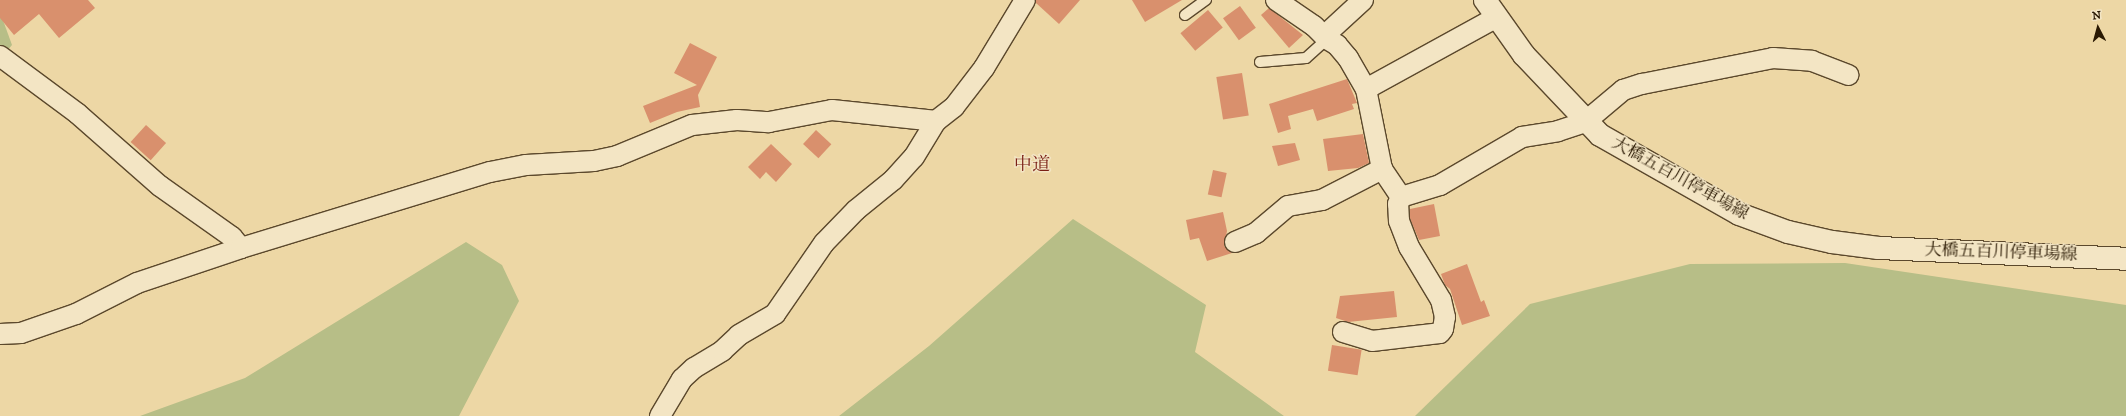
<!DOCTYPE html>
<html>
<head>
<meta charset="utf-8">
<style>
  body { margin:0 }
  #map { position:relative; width:2126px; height:416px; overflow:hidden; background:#edd7a5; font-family:"IM FELL DW Pica","Noto Serif JP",serif }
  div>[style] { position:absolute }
  .green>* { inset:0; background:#b7be87 }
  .building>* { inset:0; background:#d9906d; transform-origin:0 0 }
  .roads { filter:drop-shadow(1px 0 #5b482c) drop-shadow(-1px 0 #5b482c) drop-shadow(0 1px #5b482c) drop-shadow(0 -1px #5b482c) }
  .lane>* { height:10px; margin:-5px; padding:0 5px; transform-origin:5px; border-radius:5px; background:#f3e5c4 }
  .street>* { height:20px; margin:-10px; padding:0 10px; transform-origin:10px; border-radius:10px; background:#f3e5c4 }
  .secondary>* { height:22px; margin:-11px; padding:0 11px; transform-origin:11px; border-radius:11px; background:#f3e5c4 }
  span { translate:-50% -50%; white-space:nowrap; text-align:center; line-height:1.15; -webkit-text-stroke:3px #f3e5c4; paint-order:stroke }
  .street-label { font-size:17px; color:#2a1903 }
  .neighbourhood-label { font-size:18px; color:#7a1f14 }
  .north { position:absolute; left:2078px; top:8px; width:40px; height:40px; -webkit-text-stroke:3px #f3e5c4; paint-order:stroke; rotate:354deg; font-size:11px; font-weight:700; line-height:16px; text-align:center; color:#2a1903 }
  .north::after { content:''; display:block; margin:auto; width:14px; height:18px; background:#2a1903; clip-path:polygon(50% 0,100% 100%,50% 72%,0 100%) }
</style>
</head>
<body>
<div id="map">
  <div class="green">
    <div style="clip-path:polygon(0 12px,12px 45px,0 59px)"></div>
    <div style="clip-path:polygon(1073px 219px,1206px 305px,1195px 352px,1284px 416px,839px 416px,929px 346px)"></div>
    <div style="clip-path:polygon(466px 242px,502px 265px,519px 301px,459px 416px,140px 416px,245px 378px)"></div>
    <div style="clip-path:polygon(1845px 263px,2126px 305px,2126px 416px,1415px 416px,1530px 304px,1690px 264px)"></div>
  </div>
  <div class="building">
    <div style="clip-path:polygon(0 0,88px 0,95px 8px,59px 38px,39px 14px,14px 35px,0 18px)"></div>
    <div style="clip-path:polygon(1036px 0,1080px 0,1059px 24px,1036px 3px)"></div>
    <div style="clip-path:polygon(1132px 0,1182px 0,1145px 22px)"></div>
    <div style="left:1240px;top:6px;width:27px;height:21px;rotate:54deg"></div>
    <div style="clip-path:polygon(1269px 8px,1303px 35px,1289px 48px,1261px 15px)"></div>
    <div style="left:1208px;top:10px;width:23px;height:36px;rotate:50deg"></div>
    <div style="clip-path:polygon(690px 43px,717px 57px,698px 95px,700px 107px,677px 112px,650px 123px,643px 106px,697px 85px,674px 73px)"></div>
    <div style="left:1242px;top:73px;width:43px;height:26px;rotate:81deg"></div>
    <div style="clip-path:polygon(1347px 79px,1357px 103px,1352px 104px,1354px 109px,1317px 121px,1313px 109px,1288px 116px,1291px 129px,1278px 133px,1269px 104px)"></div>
    <div style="left:146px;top:125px;width:27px;height:23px;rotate:42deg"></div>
    <div style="left:816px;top:130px;width:21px;height:19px;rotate:43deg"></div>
    <div style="clip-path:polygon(1363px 134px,1369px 163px,1358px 168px,1328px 171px,1323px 139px)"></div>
    <div style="clip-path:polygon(1295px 143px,1300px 160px,1278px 166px,1272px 146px)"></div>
    <div style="clip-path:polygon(771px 144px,792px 164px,776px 182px,766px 172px,760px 179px,748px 167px)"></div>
    <div style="left:1213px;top:170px;width:14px;height:25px;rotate:12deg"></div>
    <div style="clip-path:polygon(1434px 204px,1440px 236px,1419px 240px,1410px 219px,1410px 209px)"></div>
    <div style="clip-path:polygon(1223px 212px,1227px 231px,1224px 246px,1232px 253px,1207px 261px,1199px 238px,1190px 240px,1186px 220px)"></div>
    <div style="clip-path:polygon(1467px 264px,1481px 302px,1484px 300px,1490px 316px,1462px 325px,1450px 289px,1445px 285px,1441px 274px)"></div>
    <div style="clip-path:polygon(1394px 291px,1397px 317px,1348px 322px,1336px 318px,1340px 296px)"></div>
    <div style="left:1332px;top:345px;width:30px;height:26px;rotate:9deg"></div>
  </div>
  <div class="roads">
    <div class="lane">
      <div style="left:1185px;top:15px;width:26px;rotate:-36deg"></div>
      <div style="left:1260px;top:62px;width:46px;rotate:-5deg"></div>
      <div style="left:1306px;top:58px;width:28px;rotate:-42deg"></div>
    </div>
    <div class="street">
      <div style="left:1276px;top:0;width:46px;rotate:34.4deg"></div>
      <div style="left:1314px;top:26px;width:18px;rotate:45deg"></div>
      <div style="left:1327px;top:39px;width:12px;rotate:31deg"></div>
      <div style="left:1337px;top:45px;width:17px;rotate:50deg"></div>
      <div style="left:1348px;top:58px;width:36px;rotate:60deg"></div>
      <div style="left:1366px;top:89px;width:82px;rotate:78.7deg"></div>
      <div style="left:1382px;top:169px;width:34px;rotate:56deg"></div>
      <div style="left:1401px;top:197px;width:41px;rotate:-17.1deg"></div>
      <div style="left:1440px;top:185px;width:95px;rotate:-30.3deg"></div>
      <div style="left:1522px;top:137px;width:36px;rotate:-9deg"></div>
      <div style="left:1558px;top:131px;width:28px;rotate:-18deg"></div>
      <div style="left:1585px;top:122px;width:50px;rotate:-40.1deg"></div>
      <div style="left:1623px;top:90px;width:20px;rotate:-18deg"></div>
      <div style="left:1642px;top:84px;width:134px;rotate:-11.2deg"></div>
      <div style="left:1773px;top:58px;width:39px;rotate:4deg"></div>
      <div style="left:1812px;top:61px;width:39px;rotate:21deg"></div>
      <div style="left:1324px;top:36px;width:53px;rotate:-42.7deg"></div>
      <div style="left:0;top:56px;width:97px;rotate:36.6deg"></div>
      <div style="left:78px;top:114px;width:109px;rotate:41.3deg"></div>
      <div style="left:160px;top:186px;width:88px;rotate:35.3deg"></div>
      <div style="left:232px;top:237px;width:14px;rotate:51deg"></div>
      <div style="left:1366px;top:89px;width:147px;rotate:-28.8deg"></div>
      <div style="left:1235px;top:242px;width:23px;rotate:-23deg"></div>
      <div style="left:1256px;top:233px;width:42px;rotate:-40.2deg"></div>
      <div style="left:1288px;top:206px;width:35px;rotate:-10deg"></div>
      <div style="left:1322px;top:200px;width:68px;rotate:-27.3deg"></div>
      <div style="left:1343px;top:332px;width:30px;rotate:17deg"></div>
      <div style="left:1372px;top:341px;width:68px;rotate:-6.7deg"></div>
      <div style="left:1440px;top:333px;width:5px;rotate:-53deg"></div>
      <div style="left:1443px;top:329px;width:12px;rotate:-81deg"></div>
      <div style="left:1445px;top:317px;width:17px;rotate:-103deg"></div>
      <div style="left:1441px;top:300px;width:62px;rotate:-121.1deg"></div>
      <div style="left:1409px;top:247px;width:28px;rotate:-111deg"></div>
      <div style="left:1399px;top:221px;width:17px;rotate:-93deg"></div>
      <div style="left:1398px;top:204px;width:8px;rotate:-67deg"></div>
      <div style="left:0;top:334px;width:21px;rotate:-3deg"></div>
      <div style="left:21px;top:333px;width:58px;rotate:-19.1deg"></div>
      <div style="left:76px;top:314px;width:68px;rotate:-26.9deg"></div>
      <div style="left:137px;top:283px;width:110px;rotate:-18.6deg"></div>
      <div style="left:241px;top:248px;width:260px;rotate:-17deg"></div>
      <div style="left:490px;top:172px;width:37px;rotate:-11deg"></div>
      <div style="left:526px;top:165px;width:68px;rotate:-3.4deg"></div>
      <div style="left:594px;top:161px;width:24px;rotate:-12deg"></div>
      <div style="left:617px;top:156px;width:81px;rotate:-22.5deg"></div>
      <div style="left:692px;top:125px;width:45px;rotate:-6.3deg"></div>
      <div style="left:737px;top:120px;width:32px;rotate:4deg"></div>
      <div style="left:769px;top:122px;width:64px;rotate:-10.8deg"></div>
      <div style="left:832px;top:110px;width:105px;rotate:6deg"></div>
      <div style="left:660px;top:416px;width:43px;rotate:-59.3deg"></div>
      <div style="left:682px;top:379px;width:16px;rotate:-43deg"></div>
      <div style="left:694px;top:368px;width:33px;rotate:-31deg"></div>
      <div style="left:722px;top:351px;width:23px;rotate:-43deg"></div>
      <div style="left:739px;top:335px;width:42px;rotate:-30.3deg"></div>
      <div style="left:775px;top:314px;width:86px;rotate:-55.4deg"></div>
      <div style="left:824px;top:243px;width:46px;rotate:-45.9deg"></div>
      <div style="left:856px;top:210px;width:48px;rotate:-39deg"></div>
      <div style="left:893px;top:180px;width:31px;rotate:-48deg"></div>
      <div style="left:914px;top:157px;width:42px;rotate:-58.6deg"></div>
      <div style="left:936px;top:121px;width:23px;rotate:-38deg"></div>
      <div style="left:954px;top:107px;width:49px;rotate:-52.4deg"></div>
      <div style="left:984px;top:68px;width:79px;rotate:-58.9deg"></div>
    </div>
    <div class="secondary">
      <div style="left:1485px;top:0;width:67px;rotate:54.7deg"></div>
      <div style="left:1524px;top:55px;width:110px;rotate:46.5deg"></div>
      <div style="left:1600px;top:135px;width:160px;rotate:29.6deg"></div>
      <div style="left:1739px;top:214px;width:52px;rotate:20.2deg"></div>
      <div style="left:1788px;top:232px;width:45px;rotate:12.8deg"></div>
      <div style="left:1832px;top:242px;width:47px;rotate:7.3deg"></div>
      <div style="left:1879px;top:248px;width:247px;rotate:2.5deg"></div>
    </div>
  </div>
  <div class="street-label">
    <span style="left:1680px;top:179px;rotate:29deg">大橋五百川停車場線</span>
    <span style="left:2001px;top:253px;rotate:2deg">大橋五百川停車場線</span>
  </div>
  <div class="neighbourhood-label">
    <span style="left:1032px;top:165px">中道</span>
  </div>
  <div class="north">N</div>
</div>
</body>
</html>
